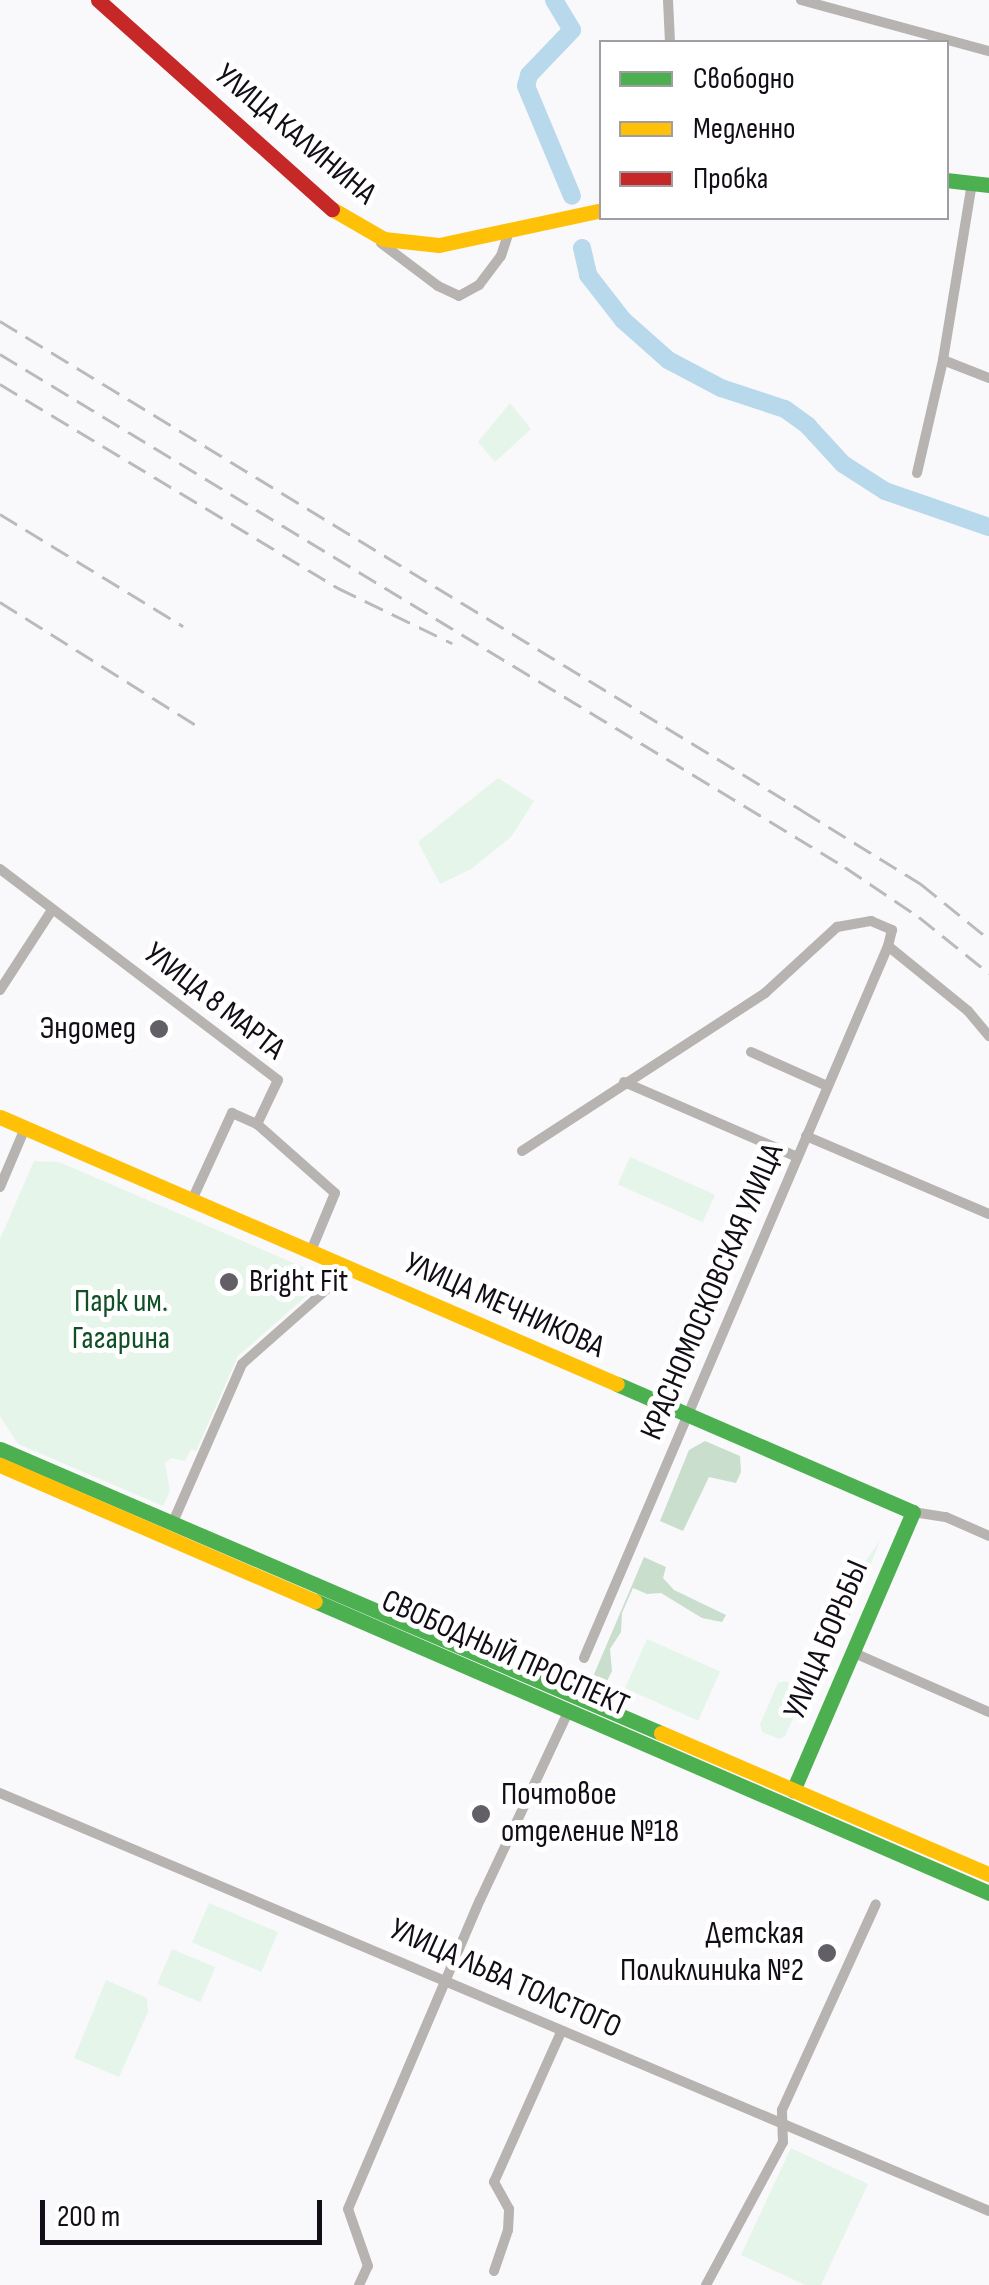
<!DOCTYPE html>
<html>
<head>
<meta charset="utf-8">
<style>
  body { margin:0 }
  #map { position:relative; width:989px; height:2285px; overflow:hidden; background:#f9f8fb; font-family:"Sofia Sans Condensed",sans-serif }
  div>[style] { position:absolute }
  .green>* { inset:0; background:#e6f5e9; transform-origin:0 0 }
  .forest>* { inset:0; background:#c9decd }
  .river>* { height:18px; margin:-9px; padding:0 9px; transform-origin:9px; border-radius:9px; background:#b8d8ec }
  .street>* { height:10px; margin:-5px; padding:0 5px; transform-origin:5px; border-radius:5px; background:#b6b3b0 }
  .fast>* { height:15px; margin:-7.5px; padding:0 7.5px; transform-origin:7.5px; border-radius:7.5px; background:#4caf50 }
  .slow>* { height:15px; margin:-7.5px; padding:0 7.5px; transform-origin:7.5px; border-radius:7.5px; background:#ffc107 }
  .jam>* { height:15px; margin:-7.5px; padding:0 7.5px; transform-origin:7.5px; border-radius:7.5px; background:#c62828 }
  .rail>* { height:2.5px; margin-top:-1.25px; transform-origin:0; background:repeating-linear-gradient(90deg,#bbb9b9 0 20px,transparent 0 30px) }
  .dots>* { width:28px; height:28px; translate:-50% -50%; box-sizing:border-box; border:5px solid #fff; border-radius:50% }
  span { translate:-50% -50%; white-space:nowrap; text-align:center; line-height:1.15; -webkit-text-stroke:10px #fff; paint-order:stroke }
  .street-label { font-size:32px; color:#120d16 }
  .poi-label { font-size:32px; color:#120d16 }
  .right { translate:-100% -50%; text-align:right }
  .left { translate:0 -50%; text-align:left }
  .park-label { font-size:32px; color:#115027 }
  .legend { position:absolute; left:599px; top:40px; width:350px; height:180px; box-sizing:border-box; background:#fff; border:2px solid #a09ea2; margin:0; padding:12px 18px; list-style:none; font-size:30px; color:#120d16 }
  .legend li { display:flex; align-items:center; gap:20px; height:50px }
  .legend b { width:50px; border:2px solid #a09ea2 }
  .scale { position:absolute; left:40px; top:2200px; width:282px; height:45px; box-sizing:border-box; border:5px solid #120d16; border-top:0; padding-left:12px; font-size:30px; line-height:35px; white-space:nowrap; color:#120d16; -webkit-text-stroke:8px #fff; paint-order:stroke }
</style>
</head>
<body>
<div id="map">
  <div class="green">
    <div style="clip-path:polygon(510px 403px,531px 429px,495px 462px,478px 442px)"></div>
    <div style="clip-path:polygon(498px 778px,534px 801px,511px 837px,471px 869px,440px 884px,418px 842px)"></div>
    <div style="left:630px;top:1157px;width:93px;height:30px;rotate:24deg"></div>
    <div style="clip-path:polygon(34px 1161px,59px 1162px,319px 1274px,321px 1283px,238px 1356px,196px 1451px,191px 1449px,185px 1461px,171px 1458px,165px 1463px,170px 1491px,163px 1506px,18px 1444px,0 1416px,0 1239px)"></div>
    <div style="clip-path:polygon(880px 1541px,839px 1642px,822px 1634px,825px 1628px,833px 1629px,842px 1611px,837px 1604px,840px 1596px)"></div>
    <div style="left:647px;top:1639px;width:80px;height:54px;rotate:24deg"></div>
    <div style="clip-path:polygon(786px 1681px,800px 1688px,803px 1696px,785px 1736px,779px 1739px,762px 1732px,760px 1724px,778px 1683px)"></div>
    <div style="left:209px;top:1903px;width:75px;height:43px;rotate:23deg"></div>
    <div style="left:172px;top:1949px;width:47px;height:38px;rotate:23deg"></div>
    <div style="clip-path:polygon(106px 1980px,147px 1998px,148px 2012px,119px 2077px,74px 2058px)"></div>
    <div style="clip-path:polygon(791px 2148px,868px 2184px,821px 2285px,805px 2285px,741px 2255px)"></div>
  </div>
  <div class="forest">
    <div style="clip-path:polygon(705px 1441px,740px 1456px,741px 1472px,736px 1483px,709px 1477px,683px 1531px,660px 1521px,689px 1450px)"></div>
    <div style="clip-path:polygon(644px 1557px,666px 1567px,663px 1578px,674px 1590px,726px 1615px,722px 1622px,702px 1618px,661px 1593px,647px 1594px,633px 1588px,622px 1613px,621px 1632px,610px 1649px,612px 1671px,605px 1685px,592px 1679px)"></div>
  </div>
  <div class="river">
    <div style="left:554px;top:0;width:35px;rotate:59deg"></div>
    <div style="left:572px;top:30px;width:62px;rotate:133.7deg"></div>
    <div style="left:529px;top:75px;width:11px;rotate:105deg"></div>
    <div style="left:526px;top:86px;width:119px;rotate:67.3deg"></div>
    <div style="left:582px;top:248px;width:28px;rotate:77deg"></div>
    <div style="left:588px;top:275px;width:57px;rotate:52.1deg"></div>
    <div style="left:623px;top:320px;width:60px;rotate:41.6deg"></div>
    <div style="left:668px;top:360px;width:60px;rotate:27.8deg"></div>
    <div style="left:721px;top:388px;width:67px;rotate:18.2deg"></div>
    <div style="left:785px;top:409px;width:29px;rotate:36deg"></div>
    <div style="left:808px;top:426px;width:52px;rotate:47.4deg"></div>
    <div style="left:843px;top:464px;width:50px;rotate:32.7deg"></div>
    <div style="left:885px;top:491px;width:110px;rotate:19.1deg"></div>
  </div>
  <div class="street">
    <div style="left:668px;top:0;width:42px;rotate:87.3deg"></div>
    <div style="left:801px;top:0;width:195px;rotate:15.2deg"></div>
    <div style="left:381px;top:243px;width:71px;rotate:37deg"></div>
    <div style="left:438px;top:286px;width:23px;rotate:25deg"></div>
    <div style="left:459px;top:296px;width:23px;rotate:-29deg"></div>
    <div style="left:479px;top:285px;width:36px;rotate:-53deg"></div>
    <div style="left:501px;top:256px;width:26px;rotate:-72deg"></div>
    <div style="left:943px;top:360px;width:49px;rotate:21.4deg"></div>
    <div style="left:917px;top:473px;width:116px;rotate:-77deg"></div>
    <div style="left:943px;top:360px;width:179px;rotate:-80.7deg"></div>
    <div style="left:0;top:869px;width:349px;rotate:37.2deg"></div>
    <div style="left:278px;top:1080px;width:49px;rotate:115.5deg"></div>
    <div style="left:257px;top:1124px;width:104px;rotate:41.5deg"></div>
    <div style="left:335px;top:1193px;width:63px;rotate:112.5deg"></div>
    <div style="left:0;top:990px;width:95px;rotate:-57deg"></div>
    <div style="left:751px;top:1052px;width:83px;rotate:24.1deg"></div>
    <div style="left:624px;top:1082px;width:189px;rotate:23.4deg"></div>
    <div style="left:806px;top:1136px;width:199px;rotate:23.1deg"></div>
    <div style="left:522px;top:1151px;width:290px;rotate:-33deg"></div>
    <div style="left:765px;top:993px;width:98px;rotate:-42.5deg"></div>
    <div style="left:837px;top:927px;width:35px;rotate:-10deg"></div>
    <div style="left:871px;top:921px;width:23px;rotate:23deg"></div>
    <div style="left:892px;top:930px;width:16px;rotate:104deg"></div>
    <div style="left:888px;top:946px;width:103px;rotate:39.1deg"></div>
    <div style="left:968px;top:1011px;width:33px;rotate:50deg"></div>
    <div style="left:0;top:1187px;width:64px;rotate:-67deg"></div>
    <div style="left:192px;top:1200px;width:96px;rotate:-65.3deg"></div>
    <div style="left:232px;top:1113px;width:27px;rotate:24deg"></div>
    <div style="left:913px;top:1512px;width:33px;rotate:9deg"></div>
    <div style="left:946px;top:1517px;width:47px;rotate:23.8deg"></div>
    <div style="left:173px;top:1522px;width:172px;rotate:-66.4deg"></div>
    <div style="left:242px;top:1364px;width:145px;rotate:-41.4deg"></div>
    <div style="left:852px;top:1652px;width:150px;rotate:23.7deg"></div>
    <div style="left:584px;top:1658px;width:774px;rotate:-66.88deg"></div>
    <div style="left:0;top:1793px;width:1074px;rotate:22.91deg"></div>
    <div style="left:494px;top:2271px;width:43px;rotate:-71.1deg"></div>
    <div style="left:508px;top:2230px;width:21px;rotate:-87deg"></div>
    <div style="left:509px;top:2209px;width:31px;rotate:-119deg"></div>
    <div style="left:494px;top:2182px;width:164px;rotate:-65.9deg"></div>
    <div style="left:359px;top:2285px;width:21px;rotate:-65deg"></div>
    <div style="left:368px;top:2266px;width:60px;rotate:-109.3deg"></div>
    <div style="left:348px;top:2209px;width:336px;rotate:-66.9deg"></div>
    <div style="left:480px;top:1900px;width:208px;rotate:-64.9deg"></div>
    <div style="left:706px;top:2285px;width:162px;rotate:-61.7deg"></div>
    <div style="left:783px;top:2142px;width:32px;rotate:-92deg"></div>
    <div style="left:782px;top:2110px;width:226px;rotate:-65.5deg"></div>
  </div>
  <div class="fast">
    <div style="left:946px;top:180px;width:43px;rotate:6.6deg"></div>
    <div style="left:617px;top:1384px;width:322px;rotate:23.4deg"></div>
    <div style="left:913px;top:1512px;width:303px;rotate:113.3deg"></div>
    <div style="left:0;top:1449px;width:719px;rotate:23.25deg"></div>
    <div style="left:315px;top:1601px;width:735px;rotate:23.42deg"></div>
  </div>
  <div class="slow">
    <div style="left:332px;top:209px;width:60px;rotate:30deg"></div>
    <div style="left:384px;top:239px;width:55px;rotate:6.2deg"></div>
    <div style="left:439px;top:245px;width:167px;rotate:-12.1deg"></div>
    <div style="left:0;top:1117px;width:672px;rotate:23.4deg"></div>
    <div style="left:0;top:1465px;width:343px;rotate:23.4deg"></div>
    <div style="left:661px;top:1733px;width:357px;rotate:23.3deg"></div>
  </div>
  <div class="jam">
    <div style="left:98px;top:0;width:314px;rotate:41.8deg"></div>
  </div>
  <div class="rail">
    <div style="left:0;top:321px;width:941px;rotate:31.39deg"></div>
    <div style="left:803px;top:811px;width:139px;rotate:31.7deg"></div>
    <div style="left:921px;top:884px;width:87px;rotate:39deg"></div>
    <div style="left:0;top:354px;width:989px;rotate:31.26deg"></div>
    <div style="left:845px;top:867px;width:89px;rotate:34deg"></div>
    <div style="left:919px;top:917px;width:90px;rotate:38.7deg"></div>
    <div style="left:0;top:384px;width:395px;rotate:31.1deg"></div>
    <div style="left:338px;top:588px;width:127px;rotate:25.8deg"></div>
    <div style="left:0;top:514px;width:215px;rotate:31.5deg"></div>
    <div style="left:0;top:602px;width:237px;rotate:32.1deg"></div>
  </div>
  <div class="dots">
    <div style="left:159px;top:1029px;background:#635f66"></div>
    <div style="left:229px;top:1282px;background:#635f66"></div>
    <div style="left:481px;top:1814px;background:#635f66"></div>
    <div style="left:827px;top:1953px;background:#635f66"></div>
  </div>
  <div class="street-label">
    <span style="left:295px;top:135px;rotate:40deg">УЛИЦА КАЛИНИНА</span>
    <span style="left:214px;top:1002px;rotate:38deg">УЛИЦА 8 МАРТА</span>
    <span style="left:713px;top:1292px;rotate:-67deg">КРАСНОМОСКОВСКАЯ УЛИЦА</span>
    <span style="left:504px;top:1306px;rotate:24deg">УЛИЦА МЕЧНИКОВА</span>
    <span style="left:827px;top:1640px;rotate:-67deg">УЛИЦА БОРЬБЫ</span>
    <span style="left:505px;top:1654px;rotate:24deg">СВОБОДНЫЙ ПРОСПЕКТ</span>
    <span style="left:505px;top:1979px;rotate:24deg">УЛИЦА ЛЬВА ТОЛСТОГО</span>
  </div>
  <div class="poi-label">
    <span class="right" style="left:136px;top:1029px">Эндомед</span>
    <span class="left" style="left:249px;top:1282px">Bright Fit</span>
    <span class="left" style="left:501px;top:1814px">Почтовое<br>отделение №18</span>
    <span class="right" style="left:804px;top:1953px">Детская<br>Поликлиника №2</span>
  </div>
  <div class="park-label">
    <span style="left:121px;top:1321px">Парк им.<br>Гагарина</span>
  </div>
  <ul class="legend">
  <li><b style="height:12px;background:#4caf50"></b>Свободно</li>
  <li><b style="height:12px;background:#ffc107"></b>Медленно</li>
  <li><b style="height:12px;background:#c62828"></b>Пробка</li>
  </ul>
  <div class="scale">200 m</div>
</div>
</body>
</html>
